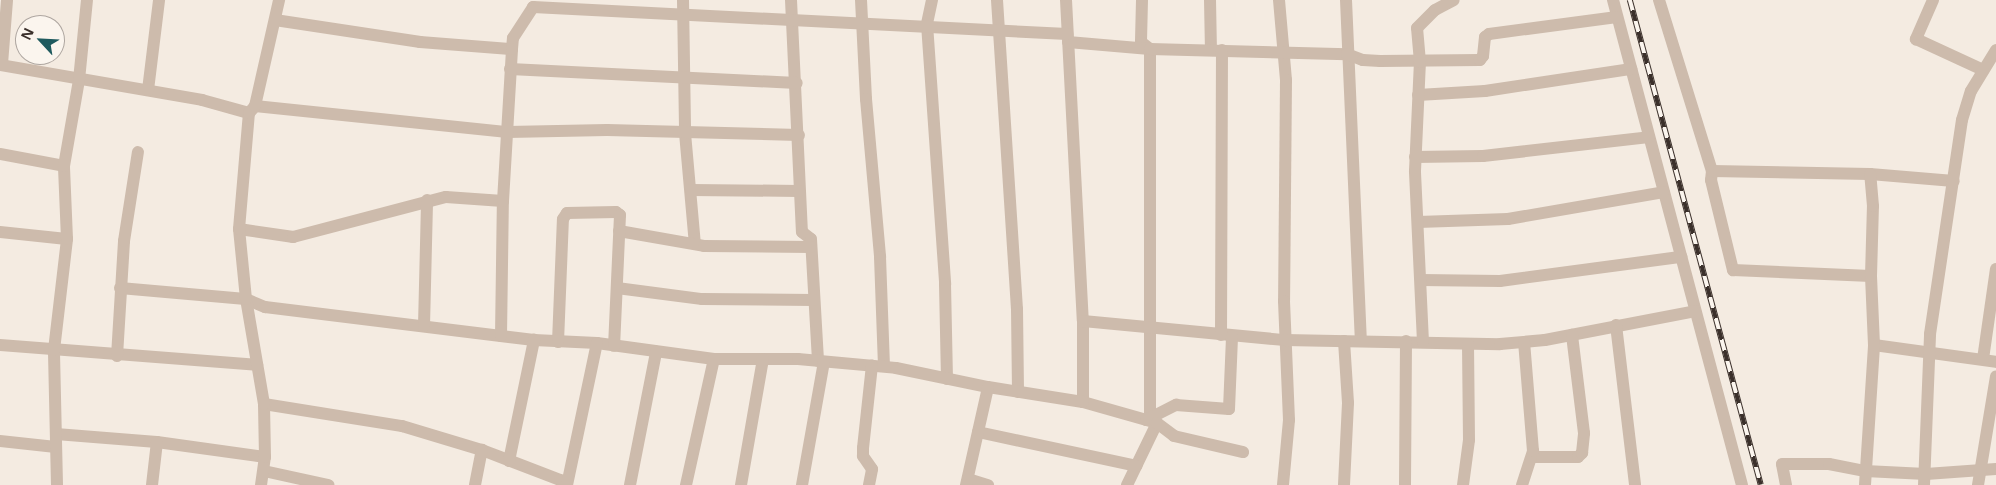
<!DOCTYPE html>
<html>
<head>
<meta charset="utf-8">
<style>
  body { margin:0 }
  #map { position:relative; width:1996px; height:485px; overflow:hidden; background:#f4ebe1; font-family:"Noto Sans",sans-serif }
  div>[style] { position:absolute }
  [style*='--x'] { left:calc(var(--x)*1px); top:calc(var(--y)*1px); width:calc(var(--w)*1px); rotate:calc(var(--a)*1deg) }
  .minor>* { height:12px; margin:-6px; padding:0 6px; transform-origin:6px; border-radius:6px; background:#cdbbac }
  .rail>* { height:5.5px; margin-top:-2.75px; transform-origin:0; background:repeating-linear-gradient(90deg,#fbf5ee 0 11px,#3b302b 0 22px); box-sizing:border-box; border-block:1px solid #3b302b }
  span { translate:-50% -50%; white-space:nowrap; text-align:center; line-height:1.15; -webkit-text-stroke:4px #fbf5ee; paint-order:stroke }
  .north { position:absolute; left:15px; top:15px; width:50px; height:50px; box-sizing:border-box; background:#fbf5ee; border:1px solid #aea6a0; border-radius:50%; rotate:295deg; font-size:14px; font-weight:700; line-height:20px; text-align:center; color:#3b302b }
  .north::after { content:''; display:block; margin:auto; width:18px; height:22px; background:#1f5a5e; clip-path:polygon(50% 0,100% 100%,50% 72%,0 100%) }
</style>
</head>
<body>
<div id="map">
  <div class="minor">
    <div style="--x:683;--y:0;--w:133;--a:89.1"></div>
    <div style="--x:685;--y:133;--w:111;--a:84.9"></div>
    <div style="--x:791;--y:0;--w:232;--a:87.3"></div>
    <div style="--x:802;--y:232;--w:11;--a:38"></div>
    <div style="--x:811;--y:239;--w:122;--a:86.7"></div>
    <div style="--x:861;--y:0;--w:99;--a:87.1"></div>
    <div style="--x:866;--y:99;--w:159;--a:84.9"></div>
    <div style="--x:880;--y:257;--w:109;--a:87.9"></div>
    <div style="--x:932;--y:0;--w:25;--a:102"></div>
    <div style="--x:927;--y:24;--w:261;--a:86"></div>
    <div style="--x:945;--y:284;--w:95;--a:88.8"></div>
    <div style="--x:997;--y:0;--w:310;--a:86.3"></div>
    <div style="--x:1017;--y:309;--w:83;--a:89.3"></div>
    <div style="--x:1066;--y:0;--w:321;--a:87"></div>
    <div style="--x:1083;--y:321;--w:81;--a:90"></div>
    <div style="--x:1083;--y:402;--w:77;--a:15.8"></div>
    <div style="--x:1157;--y:423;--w:69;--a:115.8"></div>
    <div style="--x:1142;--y:0;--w:42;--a:91.4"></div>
    <div style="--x:1141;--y:42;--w:11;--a:38"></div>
    <div style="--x:1150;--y:49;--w:368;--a:90"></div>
    <div style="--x:1210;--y:0;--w:50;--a:88.9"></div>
    <div style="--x:1279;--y:0;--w:80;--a:85"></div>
    <div style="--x:1286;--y:80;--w:221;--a:90.5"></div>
    <div style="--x:1284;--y:301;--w:119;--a:87.6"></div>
    <div style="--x:1289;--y:420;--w:65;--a:95.3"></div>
    <div style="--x:1346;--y:0;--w:341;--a:87.5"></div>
    <div style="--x:1613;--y:0;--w:502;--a:75.11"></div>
    <div style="--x:1659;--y:0;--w:179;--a:72.8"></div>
    <div style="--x:1712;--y:171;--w:9;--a:96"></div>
    <div style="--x:1711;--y:180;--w:93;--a:76.3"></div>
    <div style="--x:1733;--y:270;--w:138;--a:2.5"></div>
    <div style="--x:1933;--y:0;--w:43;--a:113.6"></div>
    <div style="--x:1916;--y:39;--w:74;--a:24.8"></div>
    <div style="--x:275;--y:20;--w:147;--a:8.6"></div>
    <div style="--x:420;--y:42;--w:92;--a:4.4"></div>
    <div style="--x:1068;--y:42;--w:82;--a:4.9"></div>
    <div style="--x:1150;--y:49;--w:197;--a:1.5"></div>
    <div style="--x:1347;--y:54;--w:17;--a:21"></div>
    <div style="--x:1363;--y:60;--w:17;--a:3"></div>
    <div style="--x:1380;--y:61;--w:100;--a:-0.6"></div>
    <div style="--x:1480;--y:60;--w:5;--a:-53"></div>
    <div style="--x:1483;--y:56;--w:19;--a:-84"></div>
    <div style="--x:1485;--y:37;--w:5;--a:-37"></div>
    <div style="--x:1489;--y:34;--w:129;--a:-7.6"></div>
    <div style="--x:2;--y:64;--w:64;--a:-85.5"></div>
    <div style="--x:0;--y:65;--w:205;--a:9.8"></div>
    <div style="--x:202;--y:100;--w:49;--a:15.5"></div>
    <div style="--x:510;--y:69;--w:287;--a:2.8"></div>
    <div style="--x:148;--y:90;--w:91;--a:-83"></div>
    <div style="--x:1418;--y:95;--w:67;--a:-3.4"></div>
    <div style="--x:1485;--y:91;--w:148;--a:-8.6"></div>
    <div style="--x:255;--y:106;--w:254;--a:5.9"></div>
    <div style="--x:508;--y:132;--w:99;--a:-1.2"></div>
    <div style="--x:607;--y:130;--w:192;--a:1.5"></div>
    <div style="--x:0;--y:154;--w:65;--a:10.6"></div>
    <div style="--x:1415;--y:157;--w:68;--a:-0.8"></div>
    <div style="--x:1483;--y:156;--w:167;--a:-6.5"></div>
    <div style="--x:1712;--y:171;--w:158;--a:1.1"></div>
    <div style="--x:1870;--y:174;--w:84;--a:4.8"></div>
    <div style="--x:691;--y:190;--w:108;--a:0.5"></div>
    <div style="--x:1418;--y:222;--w:90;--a:-1.9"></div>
    <div style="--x:1508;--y:219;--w:158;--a:-9.8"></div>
    <div style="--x:239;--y:229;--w:55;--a:8.4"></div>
    <div style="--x:293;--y:237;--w:158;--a:-14.7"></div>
    <div style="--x:446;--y:197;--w:57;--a:4"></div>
    <div style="--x:619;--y:231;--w:86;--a:10"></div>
    <div style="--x:704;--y:246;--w:107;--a:0.5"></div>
    <div style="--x:0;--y:232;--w:67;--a:6"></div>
    <div style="--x:1421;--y:280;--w:79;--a:0.7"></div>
    <div style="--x:1500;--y:281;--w:183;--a:-7.6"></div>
    <div style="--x:120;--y:288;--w:126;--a:5"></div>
    <div style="--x:246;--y:299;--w:21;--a:23"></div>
    <div style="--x:265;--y:307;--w:271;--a:7"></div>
    <div style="--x:534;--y:340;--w:63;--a:2.7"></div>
    <div style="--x:597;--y:343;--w:118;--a:7.8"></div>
    <div style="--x:714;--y:359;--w:84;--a:0"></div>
    <div style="--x:798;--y:359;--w:98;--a:5.2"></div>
    <div style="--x:896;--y:368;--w:94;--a:11.7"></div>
    <div style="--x:988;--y:387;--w:96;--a:9"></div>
    <div style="--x:617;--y:288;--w:86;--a:7.4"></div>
    <div style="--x:702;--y:299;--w:112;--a:0.5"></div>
    <div style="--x:1083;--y:321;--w:203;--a:5.4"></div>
    <div style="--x:1285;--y:340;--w:215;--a:1.1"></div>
    <div style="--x:1500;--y:344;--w:45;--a:-5.1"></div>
    <div style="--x:1545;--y:340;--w:153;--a:-10.9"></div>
    <div style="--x:1616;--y:325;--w:161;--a:83.2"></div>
    <div style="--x:424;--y:326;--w:126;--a:-88.6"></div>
    <div style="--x:1221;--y:335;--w:285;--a:-89.8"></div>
    <div style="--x:501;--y:336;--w:135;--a:-89.2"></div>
    <div style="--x:503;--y:201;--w:152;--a:-86.6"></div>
    <div style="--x:512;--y:49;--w:11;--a:-85"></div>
    <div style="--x:513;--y:38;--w:37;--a:-57"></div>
    <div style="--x:533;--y:7;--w:535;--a:2.89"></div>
    <div style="--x:1344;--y:341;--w:62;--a:86.3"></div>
    <div style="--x:1348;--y:403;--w:82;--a:92.8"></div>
    <div style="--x:558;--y:342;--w:123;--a:-87.7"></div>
    <div style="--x:563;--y:219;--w:7;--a:-56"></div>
    <div style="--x:567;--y:213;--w:49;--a:-1.2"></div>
    <div style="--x:616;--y:212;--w:5;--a:37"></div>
    <div style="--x:620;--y:215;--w:131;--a:92.6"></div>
    <div style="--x:1423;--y:342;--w:171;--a:-92.7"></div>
    <div style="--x:1415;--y:171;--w:109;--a:-87.4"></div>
    <div style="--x:1420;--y:62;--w:34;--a:-95"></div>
    <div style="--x:1417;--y:28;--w:25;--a:-45"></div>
    <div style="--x:1435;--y:10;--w:21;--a:-28"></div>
    <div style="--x:0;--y:345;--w:258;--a:4.4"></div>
    <div style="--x:1874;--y:345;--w:123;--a:7.9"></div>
    <div style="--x:117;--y:356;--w:115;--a:-86.5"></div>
    <div style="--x:124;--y:241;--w:90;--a:-81.1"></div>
    <div style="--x:1983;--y:359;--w:91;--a:-81.8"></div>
    <div style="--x:264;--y:404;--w:140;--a:9.1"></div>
    <div style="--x:402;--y:426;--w:84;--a:16.7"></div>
    <div style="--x:482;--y:450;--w:84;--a:21"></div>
    <div style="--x:560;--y:480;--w:6;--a:51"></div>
    <div style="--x:1146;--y:420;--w:34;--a:-27"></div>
    <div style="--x:1176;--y:405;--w:53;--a:4.3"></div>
    <div style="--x:1229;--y:409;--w:73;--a:-87.6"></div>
    <div style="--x:1157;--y:423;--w:21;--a:37"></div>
    <div style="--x:1174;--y:436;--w:71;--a:13.1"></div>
    <div style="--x:978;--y:432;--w:162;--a:12.1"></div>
    <div style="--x:56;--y:434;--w:101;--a:4.5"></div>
    <div style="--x:157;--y:442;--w:109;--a:7.9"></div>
    <div style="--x:0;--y:441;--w:56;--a:6.1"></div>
    <div style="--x:1532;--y:457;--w:46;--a:0"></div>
    <div style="--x:1578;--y:457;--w:6;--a:-45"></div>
    <div style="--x:1582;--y:453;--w:20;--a:-84"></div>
    <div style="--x:1584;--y:433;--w:99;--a:-97"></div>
    <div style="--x:509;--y:461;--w:124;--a:-78.3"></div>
    <div style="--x:264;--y:471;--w:66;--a:12.3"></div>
    <div style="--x:968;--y:479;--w:21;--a:17"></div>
    <div style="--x:57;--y:485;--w:135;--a:-91.3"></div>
    <div style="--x:54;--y:350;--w:112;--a:-83.3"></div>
    <div style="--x:67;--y:239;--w:73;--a:-92.4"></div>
    <div style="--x:64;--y:166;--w:87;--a:-80.1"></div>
    <div style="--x:79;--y:80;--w:80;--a:-84.3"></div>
    <div style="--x:152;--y:485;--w:43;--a:-83.4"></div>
    <div style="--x:261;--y:485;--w:28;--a:-82"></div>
    <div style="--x:265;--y:457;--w:53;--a:-91.1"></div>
    <div style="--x:264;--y:404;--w:107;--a:-99.7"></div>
    <div style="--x:246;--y:299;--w:70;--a:-95.7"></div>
    <div style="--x:239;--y:229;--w:116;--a:-85.1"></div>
    <div style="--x:249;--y:113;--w:9;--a:-49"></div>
    <div style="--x:255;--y:106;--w:109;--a:-77.2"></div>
    <div style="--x:475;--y:485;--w:36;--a:-79"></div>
    <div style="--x:567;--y:485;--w:145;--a:-78.1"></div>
    <div style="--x:630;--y:485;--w:136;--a:-78.9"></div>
    <div style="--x:686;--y:485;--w:129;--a:-77.5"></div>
    <div style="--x:741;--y:485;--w:128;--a:-80.1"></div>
    <div style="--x:802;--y:485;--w:125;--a:-79.9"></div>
    <div style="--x:869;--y:485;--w:16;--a:-79"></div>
    <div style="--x:872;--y:469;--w:16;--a:-125"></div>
    <div style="--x:863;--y:456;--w:8;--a:-90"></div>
    <div style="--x:863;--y:448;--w:83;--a:-83.8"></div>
    <div style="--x:966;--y:485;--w:100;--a:-77.3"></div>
    <div style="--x:1405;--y:485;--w:144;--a:-89.6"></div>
    <div style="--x:1463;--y:485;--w:45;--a:-82.4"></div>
    <div style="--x:1469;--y:440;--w:96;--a:-90.6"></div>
    <div style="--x:1522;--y:485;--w:36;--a:-72"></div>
    <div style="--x:1533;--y:451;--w:109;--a:-94.7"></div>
    <div style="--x:1786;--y:485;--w:21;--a:-101"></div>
    <div style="--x:1782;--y:464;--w:47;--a:0"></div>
    <div style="--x:1829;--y:464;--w:37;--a:11"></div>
    <div style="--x:1865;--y:471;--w:61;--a:2.8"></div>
    <div style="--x:1926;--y:474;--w:70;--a:-4.1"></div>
    <div style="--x:1865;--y:485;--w:140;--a:-86.3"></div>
    <div style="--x:1874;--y:345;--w:69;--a:-92.5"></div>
    <div style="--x:1871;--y:276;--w:70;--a:-88.4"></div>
    <div style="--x:1873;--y:206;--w:32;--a:-95"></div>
    <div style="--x:1924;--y:485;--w:151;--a:-87.7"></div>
    <div style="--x:1930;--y:334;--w:216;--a:-81.5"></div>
    <div style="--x:1962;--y:120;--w:30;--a:-73"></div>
    <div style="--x:1971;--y:91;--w:48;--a:-58.6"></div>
    <div style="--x:1978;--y:485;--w:110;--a:-80.6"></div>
  </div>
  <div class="rail">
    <div style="--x:1630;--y:0;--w:502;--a:74.88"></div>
  </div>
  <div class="north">N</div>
</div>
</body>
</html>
